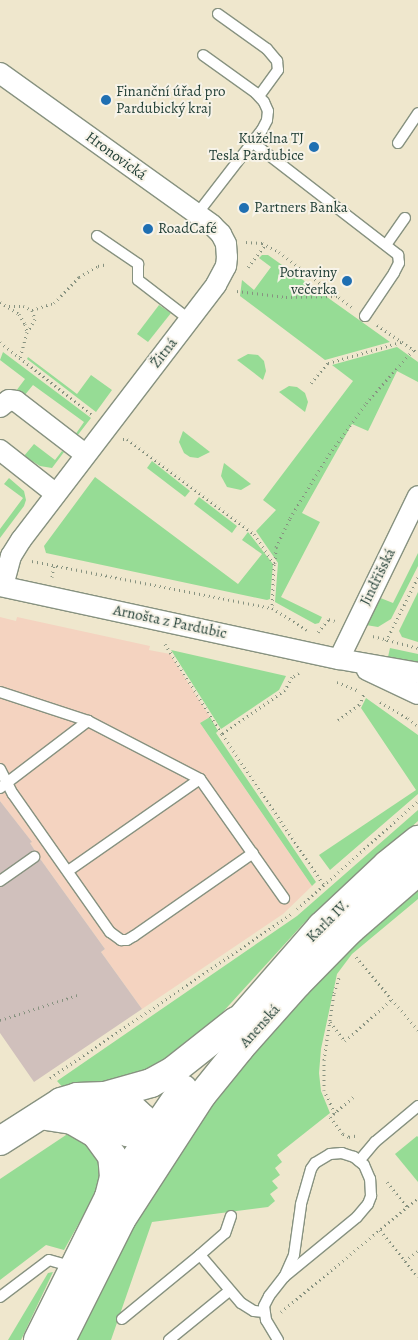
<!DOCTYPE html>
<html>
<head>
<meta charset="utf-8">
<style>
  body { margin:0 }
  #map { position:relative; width:418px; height:1340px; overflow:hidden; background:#efe7cd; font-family:Alegreya,serif }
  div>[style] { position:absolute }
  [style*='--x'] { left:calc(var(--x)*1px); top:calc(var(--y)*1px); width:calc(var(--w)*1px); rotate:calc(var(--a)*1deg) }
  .built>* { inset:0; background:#f4d3c0 }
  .industrial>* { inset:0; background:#d0c0bc }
  .green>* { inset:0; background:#96dc95 }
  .path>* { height:3px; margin-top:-1.5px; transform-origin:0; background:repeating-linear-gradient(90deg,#879280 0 1px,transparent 0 5px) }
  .roads { filter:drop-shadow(1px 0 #879280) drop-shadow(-1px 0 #879280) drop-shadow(0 1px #879280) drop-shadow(0 -1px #879280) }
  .lane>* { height:10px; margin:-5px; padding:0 5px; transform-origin:5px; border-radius:5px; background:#fff }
  .street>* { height:20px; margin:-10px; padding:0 10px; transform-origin:10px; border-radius:10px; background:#fff }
  .secondary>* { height:28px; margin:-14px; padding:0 14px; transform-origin:14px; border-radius:14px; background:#fff }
  .dots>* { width:14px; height:14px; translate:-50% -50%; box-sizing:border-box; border:2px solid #f7f3e8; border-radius:50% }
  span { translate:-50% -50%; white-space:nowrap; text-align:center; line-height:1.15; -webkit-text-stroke:4px #f7f3e8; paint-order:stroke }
  .poi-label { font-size:15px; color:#1f3d34 }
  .left { translate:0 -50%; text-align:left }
  .right { translate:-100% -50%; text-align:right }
  .street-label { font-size:15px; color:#1f3d34 }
</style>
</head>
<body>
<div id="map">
  <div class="built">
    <div style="clip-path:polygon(0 617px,16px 621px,17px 617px,150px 646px,149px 650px,170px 654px,210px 717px,200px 723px,312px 886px,283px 914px,142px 1009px,101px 952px,105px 949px,41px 860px,30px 843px,31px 841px,0 801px)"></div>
  </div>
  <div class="industrial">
    <div style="clip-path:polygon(0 801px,32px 842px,30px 843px,41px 860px,105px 949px,101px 952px,142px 1009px,34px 1082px,0 1033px)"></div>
  </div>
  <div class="green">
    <div style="clip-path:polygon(262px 255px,268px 255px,390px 342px,325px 360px,240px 296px,242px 280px,254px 290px,271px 267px,259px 258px)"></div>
    <div style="clip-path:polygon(159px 305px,171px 313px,148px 342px,137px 334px)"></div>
    <div style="clip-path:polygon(397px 347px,418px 362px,418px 382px,397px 371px,371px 425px,368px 431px,352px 424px,302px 513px,320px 522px,281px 597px,322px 617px,319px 623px,315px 624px,275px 602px,278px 563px,256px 531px,276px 510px,263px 500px,353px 381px,332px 365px)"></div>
    <div style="clip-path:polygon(3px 352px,91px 418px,77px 436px,75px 435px,84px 422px,33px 385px,24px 396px,16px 391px,25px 379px,0 360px)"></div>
    <div style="clip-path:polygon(248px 354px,258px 355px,264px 361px,266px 371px,263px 380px,237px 360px)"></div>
    <div style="clip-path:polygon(28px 357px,77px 394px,91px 375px,112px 390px,96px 412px,27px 359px)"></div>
    <div style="clip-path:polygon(289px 386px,297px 387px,305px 393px,308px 402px,305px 412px,279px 392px)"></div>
    <div style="clip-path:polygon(183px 431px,210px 452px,198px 458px,190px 457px,184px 453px,179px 442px)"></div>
    <div style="clip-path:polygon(34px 444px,55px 460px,62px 451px,64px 452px,52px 468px,40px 466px,24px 456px)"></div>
    <div style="clip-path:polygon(152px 461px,190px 491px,185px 497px,147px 468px)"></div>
    <div style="clip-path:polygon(224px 463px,251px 484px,241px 490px,227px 487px,221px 476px)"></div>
    <div style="clip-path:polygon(95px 477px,238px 584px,262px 554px,242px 540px,248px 532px,273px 564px,270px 599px,267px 600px,46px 553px,44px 546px)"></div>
    <div style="clip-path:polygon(9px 478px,24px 491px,26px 500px,24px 506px,0 538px,0 529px,23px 498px,4px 484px)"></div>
    <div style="clip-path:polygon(199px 497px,237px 526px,232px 533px,194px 504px)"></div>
    <div style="clip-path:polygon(418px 553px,418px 566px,391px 619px,378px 627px,366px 625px,378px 597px,393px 603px)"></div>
    <div style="clip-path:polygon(418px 592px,418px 642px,402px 637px,399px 631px)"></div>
    <div style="clip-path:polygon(390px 648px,418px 654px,418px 664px,388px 657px)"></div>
    <div style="clip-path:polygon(171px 650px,286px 676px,279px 690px,221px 729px)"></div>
    <div style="clip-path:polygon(366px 698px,418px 735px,418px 794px,330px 870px,319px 855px,416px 790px,361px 708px)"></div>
    <div style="clip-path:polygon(210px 717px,218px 731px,216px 733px,316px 882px,312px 886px,200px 723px)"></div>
    <div style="clip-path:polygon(418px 810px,418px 821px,303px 924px,191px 1047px,132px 1078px,66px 1091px,57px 1081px,297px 916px)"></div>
    <div style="clip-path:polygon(418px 887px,418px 899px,352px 954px,337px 974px,321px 1049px,319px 1073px,321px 1091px,330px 1113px,277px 1155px,282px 1162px,275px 1168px,280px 1175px,272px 1181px,278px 1188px,270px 1194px,275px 1201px,268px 1207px,152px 1222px,111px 1340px,77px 1340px,113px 1264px,163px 1171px,211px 1099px,313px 983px)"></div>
    <div style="clip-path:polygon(72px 1131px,80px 1134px,99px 1160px,101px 1176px,97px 1191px,64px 1250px,46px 1245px,0 1280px,0 1179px)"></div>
    <div style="clip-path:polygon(417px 1136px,418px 1137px,418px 1182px,395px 1154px)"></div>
    <div style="clip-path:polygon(53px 1272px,21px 1340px,8px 1340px,48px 1273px)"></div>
  </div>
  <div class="path">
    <div style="--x:246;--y:242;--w:16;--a:4"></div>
    <div style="--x:262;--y:243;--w:19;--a:28"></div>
    <div style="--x:279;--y:252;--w:91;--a:37"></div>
    <div style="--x:248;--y:267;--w:28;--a:-52"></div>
    <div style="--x:237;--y:291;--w:49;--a:7"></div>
    <div style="--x:286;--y:297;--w:52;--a:-1.1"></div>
    <div style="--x:0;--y:302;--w:22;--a:32"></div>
    <div style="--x:19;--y:314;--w:12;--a:59"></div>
    <div style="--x:25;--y:324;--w:8;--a:76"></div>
    <div style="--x:27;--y:332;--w:27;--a:105"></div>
    <div style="--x:9;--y:306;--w:14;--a:0"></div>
    <div style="--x:23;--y:306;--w:10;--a:24"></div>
    <div style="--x:32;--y:310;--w:9;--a:72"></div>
    <div style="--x:35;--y:319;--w:14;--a:120"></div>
    <div style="--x:32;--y:310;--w:23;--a:-18"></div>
    <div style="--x:54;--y:303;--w:36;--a:-46"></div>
    <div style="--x:79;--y:277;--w:22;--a:-30"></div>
    <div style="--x:98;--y:266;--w:10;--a:-11"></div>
    <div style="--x:377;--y:325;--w:50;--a:34.3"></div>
    <div style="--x:0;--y:342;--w:117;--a:38.4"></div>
    <div style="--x:311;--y:383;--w:26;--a:-50"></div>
    <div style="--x:328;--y:363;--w:76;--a:-16"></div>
    <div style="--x:123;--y:439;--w:4;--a:0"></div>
    <div style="--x:127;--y:439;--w:159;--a:36.8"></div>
    <div style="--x:254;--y:534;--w:36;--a:56"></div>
    <div style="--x:274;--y:564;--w:44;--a:92.6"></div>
    <div style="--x:32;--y:561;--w:245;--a:11.1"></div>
    <div style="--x:272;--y:608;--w:41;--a:32.2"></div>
    <div style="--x:275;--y:563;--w:16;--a:-86"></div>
    <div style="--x:276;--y:547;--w:32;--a:-64"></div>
    <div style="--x:290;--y:518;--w:75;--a:-58.6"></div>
    <div style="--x:329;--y:454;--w:63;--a:-54"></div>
    <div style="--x:366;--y:403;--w:71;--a:-48.4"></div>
    <div style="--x:52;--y:577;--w:12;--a:-81"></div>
    <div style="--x:318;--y:632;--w:17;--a:-50"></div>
    <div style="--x:329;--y:619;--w:6;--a:18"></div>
    <div style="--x:373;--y:636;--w:47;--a:14.9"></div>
    <div style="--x:386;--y:641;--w:72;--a:-63.4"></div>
    <div style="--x:165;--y:644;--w:107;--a:57.7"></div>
    <div style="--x:299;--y:673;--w:8;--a:150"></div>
    <div style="--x:292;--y:677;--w:15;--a:118"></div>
    <div style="--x:285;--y:690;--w:77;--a:145.1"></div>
    <div style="--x:222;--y:734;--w:182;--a:56"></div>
    <div style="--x:337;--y:682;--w:22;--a:22"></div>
    <div style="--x:380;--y:702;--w:32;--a:30"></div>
    <div style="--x:408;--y:718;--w:13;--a:39"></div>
    <div style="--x:338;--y:720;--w:26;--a:-36"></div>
    <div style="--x:359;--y:705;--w:12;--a:-66"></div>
    <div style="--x:297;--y:909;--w:162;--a:-41.8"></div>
    <div style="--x:356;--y:957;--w:96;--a:49.7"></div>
    <div style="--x:0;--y:1020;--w:82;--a:-17.8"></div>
    <div style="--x:330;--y:1022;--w:24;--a:52"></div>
    <div style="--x:345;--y:1041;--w:63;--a:-41.8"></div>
    <div style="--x:50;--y:1078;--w:294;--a:-34.2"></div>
    <div style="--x:353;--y:1097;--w:30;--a:139"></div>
    <div style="--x:330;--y:1117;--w:21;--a:53"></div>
    <div style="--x:343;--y:1134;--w:7;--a:27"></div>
    <div style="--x:349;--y:1137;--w:10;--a:-11"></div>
    <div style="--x:335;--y:1113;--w:25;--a:-116"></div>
    <div style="--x:324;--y:1090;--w:30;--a:-90"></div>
    <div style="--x:324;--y:1060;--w:68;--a:-81.5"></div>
    <div style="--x:334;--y:993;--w:16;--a:-72"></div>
    <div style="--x:387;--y:1182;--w:32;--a:51"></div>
    <div style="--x:380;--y:1230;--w:60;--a:51"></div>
    <div style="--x:405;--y:1261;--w:16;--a:-38"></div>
    <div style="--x:281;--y:1312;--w:178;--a:-39.8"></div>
  </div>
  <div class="roads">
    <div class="lane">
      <div style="--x:218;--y:14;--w:60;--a:35.5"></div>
      <div style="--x:267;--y:49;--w:16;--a:50"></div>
      <div style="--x:277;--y:61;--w:9;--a:84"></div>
      <div style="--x:278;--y:70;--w:32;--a:126"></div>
      <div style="--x:252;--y:142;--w:185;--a:37.7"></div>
      <div style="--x:398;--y:255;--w:8;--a:83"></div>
      <div style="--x:399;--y:263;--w:11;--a:117"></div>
      <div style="--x:394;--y:273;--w:52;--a:124"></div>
      <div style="--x:398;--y:143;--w:36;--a:-56"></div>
      <div style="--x:197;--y:214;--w:106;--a:-52.3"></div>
      <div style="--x:262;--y:130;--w:11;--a:-63"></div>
      <div style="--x:267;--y:120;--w:9;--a:-84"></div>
      <div style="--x:268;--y:111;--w:10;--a:-114"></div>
      <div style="--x:264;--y:102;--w:12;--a:-132"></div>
      <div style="--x:256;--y:93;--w:65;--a:-144.4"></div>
      <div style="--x:97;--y:236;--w:50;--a:34.3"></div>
      <div style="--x:138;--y:264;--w:16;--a:90"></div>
      <div style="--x:138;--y:280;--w:66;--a:37.6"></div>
      <div style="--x:386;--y:245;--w:33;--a:-55"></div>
      <div style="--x:0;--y:692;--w:93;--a:18.2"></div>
      <div style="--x:0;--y:769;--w:28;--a:63"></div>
      <div style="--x:13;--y:794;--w:169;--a:54.9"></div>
      <div style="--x:110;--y:932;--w:14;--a:36"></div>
      <div style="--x:121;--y:940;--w:6;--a:0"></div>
      <div style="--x:127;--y:940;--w:8;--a:-30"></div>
      <div style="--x:134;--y:936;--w:145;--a:-34.9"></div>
      <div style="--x:0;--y:788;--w:111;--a:-37.3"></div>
      <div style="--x:88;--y:721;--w:126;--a:27.4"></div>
      <div style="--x:200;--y:779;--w:146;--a:54.8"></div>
      <div style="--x:68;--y:871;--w:161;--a:-34.9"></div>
      <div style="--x:0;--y:881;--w:42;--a:-35.2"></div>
      <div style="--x:359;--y:1161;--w:25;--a:-50"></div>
      <div style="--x:375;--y:1142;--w:56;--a:-39.9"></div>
      <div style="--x:231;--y:1216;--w:18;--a:109"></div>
      <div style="--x:225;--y:1233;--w:33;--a:139"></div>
      <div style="--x:200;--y:1255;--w:63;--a:49.5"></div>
      <div style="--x:241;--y:1303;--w:15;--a:32"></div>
      <div style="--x:254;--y:1311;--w:10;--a:6"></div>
      <div style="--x:0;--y:1297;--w:61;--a:-37.1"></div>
      <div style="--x:49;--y:1260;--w:25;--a:16"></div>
      <div style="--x:122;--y:1319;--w:101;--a:-39.4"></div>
      <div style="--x:169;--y:1340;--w:77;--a:-39.2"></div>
      <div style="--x:278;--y:1340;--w:23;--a:-121"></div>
      <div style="--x:266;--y:1320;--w:14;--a:-98"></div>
      <div style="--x:264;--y:1306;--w:11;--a:-63"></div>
      <div style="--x:269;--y:1296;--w:24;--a:-52"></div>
      <div style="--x:284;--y:1277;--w:94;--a:-39.4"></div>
      <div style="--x:357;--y:1217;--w:17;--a:-50"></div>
      <div style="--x:368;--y:1204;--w:9;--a:-69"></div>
      <div style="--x:371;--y:1196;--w:17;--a:-93"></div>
      <div style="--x:370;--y:1179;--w:15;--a:-113"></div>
      <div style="--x:364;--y:1165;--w:13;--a:-141"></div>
      <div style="--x:354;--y:1157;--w:13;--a:-162"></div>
      <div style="--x:342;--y:1153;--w:12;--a:175"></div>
      <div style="--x:330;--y:1154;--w:17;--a:149"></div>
      <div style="--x:315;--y:1163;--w:7;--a:124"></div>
      <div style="--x:311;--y:1169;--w:37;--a:106"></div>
      <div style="--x:301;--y:1205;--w:50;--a:98"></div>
      <div style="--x:294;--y:1255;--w:24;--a:114"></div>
    </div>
    <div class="street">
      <div style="--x:0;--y:73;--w:261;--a:35.6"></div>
      <div style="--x:212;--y:225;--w:13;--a:45"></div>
      <div style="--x:221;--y:234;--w:11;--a:63"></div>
      <div style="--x:226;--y:244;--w:13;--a:86"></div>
      <div style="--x:227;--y:257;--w:9;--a:96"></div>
      <div style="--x:226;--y:266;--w:21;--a:118"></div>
      <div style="--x:216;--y:285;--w:321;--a:127.4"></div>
      <div style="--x:21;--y:540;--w:19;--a:122"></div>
      <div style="--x:11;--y:556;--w:31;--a:105"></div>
      <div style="--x:0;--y:407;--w:11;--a:-38"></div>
      <div style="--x:9;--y:400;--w:7;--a:8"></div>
      <div style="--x:16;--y:401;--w:88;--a:37.6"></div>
      <div style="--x:0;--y:450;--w:71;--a:38.2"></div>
      <div style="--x:0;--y:586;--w:347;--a:12.2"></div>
      <div style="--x:339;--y:659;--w:80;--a:10"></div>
      <div style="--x:339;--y:659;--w:181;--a:-64.1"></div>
      <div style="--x:367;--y:670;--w:56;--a:25.2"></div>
    </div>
    <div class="secondary">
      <div style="--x:226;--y:1036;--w:145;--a:-48.9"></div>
      <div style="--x:321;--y:927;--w:91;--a:-43.2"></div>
      <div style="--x:387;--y:865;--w:40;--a:-39"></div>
      <div style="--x:105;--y:1096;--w:48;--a:-15.8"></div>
      <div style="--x:151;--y:1083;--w:26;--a:-29"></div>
      <div style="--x:174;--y:1070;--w:79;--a:-38.3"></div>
      <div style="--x:84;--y:1112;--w:47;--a:24.9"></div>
      <div style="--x:127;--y:1132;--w:24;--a:12"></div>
      <div style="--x:150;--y:1137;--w:16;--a:-4"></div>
      <div style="--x:0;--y:1141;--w:72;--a:-32.6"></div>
      <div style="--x:61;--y:1102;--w:17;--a:-17"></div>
      <div style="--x:77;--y:1097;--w:28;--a:-2"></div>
      <div style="--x:105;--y:1096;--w:22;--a:18"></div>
      <div style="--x:126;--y:1103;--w:22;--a:43"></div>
      <div style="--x:142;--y:1118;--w:13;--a:61"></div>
      <div style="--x:148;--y:1129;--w:23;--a:83"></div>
      <div style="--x:109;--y:1197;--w:131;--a:-55.6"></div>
      <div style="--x:38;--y:1340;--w:160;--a:-63.6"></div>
      <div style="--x:109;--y:1197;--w:21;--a:-76"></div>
      <div style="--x:114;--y:1177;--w:21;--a:-95"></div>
      <div style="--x:112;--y:1156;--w:27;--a:-126"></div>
      <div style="--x:96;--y:1134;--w:28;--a:-150"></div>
      <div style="--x:72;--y:1120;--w:31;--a:-171"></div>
      <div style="--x:61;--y:1340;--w:134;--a:-63.4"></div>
      <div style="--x:121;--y:1220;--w:149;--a:-57.1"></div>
      <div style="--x:202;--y:1095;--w:60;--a:-51"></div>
      <div style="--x:240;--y:1048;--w:86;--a:-48.3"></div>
      <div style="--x:297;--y:984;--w:76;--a:-45.5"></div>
      <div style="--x:350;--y:930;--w:90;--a:-40.9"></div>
    </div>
  </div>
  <div class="dots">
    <div style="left:106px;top:100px;background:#1f6fb2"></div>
    <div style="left:314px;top:147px;background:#1f6fb2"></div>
    <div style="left:244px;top:208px;background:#1f6fb2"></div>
    <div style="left:148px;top:229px;background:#1f6fb2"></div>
    <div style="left:347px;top:281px;background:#1f6fb2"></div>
  </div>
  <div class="poi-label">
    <span class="left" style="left:116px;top:100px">Finanční úřad pro<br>Pardubický kraj</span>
    <span class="right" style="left:304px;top:147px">Kuželna TJ<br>Tesla Pardubice</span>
    <span class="left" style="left:254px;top:208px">Partners Banka</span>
    <span class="left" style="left:158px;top:229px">RoadCafé</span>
    <span class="right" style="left:337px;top:281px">Potraviny<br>večerka</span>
  </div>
  <div class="street-label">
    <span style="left:116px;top:156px;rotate:36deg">Hronovická</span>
    <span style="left:164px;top:353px;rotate:-52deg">Žitná</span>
    <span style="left:378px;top:577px;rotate:-64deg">Jindřišská</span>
    <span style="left:170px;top:622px;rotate:12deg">Arnošta z Pardubic</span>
    <span style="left:328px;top:921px;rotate:-45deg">Karla IV.</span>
    <span style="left:260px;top:1026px;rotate:-48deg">Anenská</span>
  </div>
</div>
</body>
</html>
